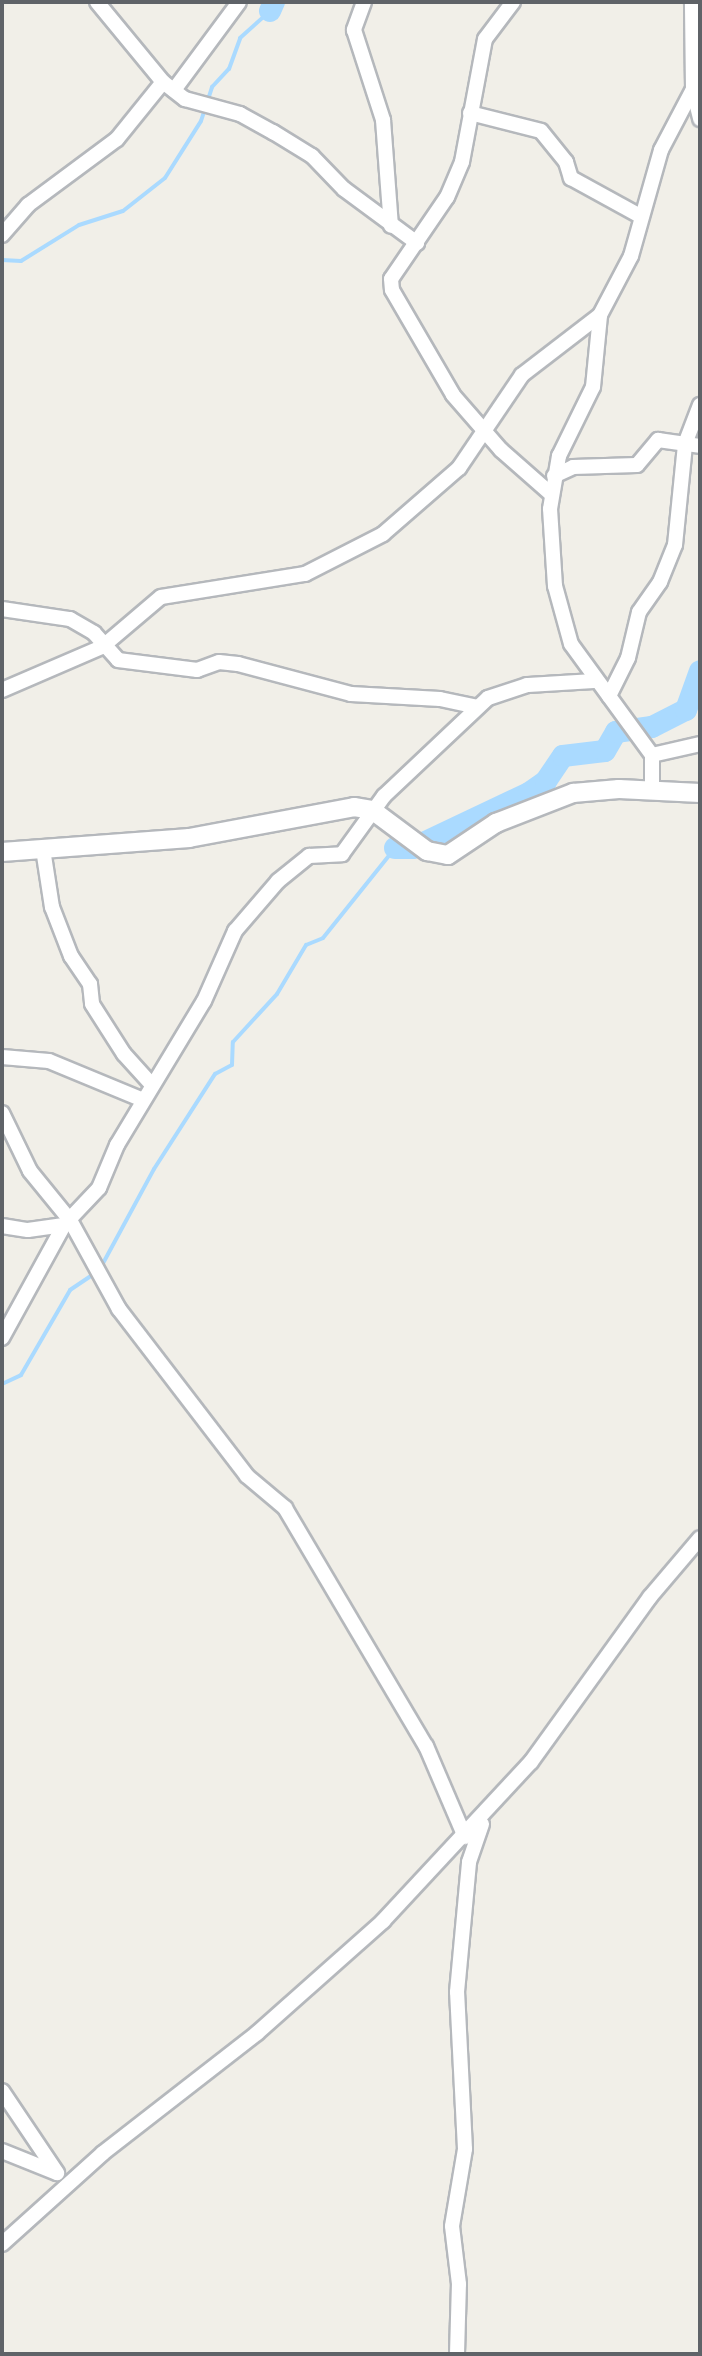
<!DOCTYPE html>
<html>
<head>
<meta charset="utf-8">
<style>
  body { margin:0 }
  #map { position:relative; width:702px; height:2356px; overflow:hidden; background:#f1efe8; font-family:Signika,sans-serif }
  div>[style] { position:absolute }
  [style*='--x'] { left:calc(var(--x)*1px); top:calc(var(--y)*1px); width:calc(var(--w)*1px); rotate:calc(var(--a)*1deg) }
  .stream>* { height:4px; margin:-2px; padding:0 2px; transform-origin:2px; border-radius:2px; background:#aadaff }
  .river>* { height:22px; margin:-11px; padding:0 11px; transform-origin:11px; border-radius:11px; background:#aadaff }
  .roads { filter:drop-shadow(2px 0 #b5b8bc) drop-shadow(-2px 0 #b5b8bc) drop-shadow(0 2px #b5b8bc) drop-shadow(0 -2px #b5b8bc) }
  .minor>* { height:14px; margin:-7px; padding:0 7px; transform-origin:7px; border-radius:7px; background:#fff }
  .tertiary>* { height:18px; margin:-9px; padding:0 9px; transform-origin:9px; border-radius:9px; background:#fff }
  span { translate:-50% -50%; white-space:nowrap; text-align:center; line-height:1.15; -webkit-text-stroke:6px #fff; paint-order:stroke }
  .frame { position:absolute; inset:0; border:4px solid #5f6368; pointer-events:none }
</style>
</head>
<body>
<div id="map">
  <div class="stream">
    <div style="--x:2;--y:260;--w:19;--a:3"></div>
    <div style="--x:21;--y:261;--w:68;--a:-31.8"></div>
    <div style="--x:79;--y:225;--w:46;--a:-17.7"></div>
    <div style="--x:123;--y:211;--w:53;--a:-38.2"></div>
    <div style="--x:165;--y:178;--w:67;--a:-57.7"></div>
    <div style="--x:201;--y:121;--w:36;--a:-72"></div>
    <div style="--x:212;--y:87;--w:25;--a:-47"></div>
    <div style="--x:229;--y:69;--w:33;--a:-70"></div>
    <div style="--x:240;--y:38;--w:40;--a:-42"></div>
    <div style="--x:101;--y:1267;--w:111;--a:-61.6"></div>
    <div style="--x:154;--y:1169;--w:113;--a:-57.3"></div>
    <div style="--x:215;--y:1074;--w:19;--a:-28"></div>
    <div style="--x:232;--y:1065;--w:23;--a:-88"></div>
    <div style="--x:233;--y:1042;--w:65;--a:-47.5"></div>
    <div style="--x:277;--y:994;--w:57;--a:-59.4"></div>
    <div style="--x:306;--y:945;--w:18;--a:-22"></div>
    <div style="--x:323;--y:938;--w:115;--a:-51.3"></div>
    <div style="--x:2;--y:1384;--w:21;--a:-25"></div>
    <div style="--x:21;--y:1375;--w:98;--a:-60"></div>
    <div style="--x:70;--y:1290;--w:30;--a:-34"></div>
  </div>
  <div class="river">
    <div style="--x:270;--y:11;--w:10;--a:-66"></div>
    <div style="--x:395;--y:848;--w:18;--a:0"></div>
    <div style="--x:413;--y:848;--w:128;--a:-25.4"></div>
    <div style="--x:529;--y:793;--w:21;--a:-35"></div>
    <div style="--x:546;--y:781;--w:30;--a:-56"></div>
    <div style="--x:563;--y:756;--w:42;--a:-6.8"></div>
    <div style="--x:605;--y:751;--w:22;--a:-60"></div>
    <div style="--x:616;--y:732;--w:36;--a:-8"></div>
    <div style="--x:652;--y:727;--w:38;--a:-27"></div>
    <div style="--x:686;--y:710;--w:41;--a:-70.3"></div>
  </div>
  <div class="roads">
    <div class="minor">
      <div style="--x:97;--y:2;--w:104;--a:50.5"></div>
      <div style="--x:163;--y:82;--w:28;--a:38"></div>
      <div style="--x:185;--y:99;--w:57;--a:15.3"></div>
      <div style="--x:240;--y:114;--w:38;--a:29"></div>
      <div style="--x:273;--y:132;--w:46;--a:31.6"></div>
      <div style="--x:312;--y:156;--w:46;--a:45.9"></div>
      <div style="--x:344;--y:189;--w:91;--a:36.5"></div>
      <div style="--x:364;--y:2;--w:30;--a:110"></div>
      <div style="--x:354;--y:30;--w:95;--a:72.1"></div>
      <div style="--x:383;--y:120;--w:106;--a:85.7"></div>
      <div style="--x:513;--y:2;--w:46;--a:127.1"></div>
      <div style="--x:485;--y:39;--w:125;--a:100.6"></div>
      <div style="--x:462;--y:162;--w:38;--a:113"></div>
      <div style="--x:447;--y:197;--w:99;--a:124.3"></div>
      <div style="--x:391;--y:279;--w:11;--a:85"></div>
      <div style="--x:392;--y:290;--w:121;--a:59.8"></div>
      <div style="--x:453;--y:395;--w:73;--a:48.9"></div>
      <div style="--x:501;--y:450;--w:67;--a:41.3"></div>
      <div style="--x:174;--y:90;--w:109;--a:-53.5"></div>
      <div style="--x:693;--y:90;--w:30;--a:76"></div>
      <div style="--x:470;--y:113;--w:73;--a:14.2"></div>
      <div style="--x:541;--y:131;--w:40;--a:51"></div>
      <div style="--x:566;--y:162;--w:17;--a:73"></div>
      <div style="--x:571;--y:178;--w:79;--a:28.8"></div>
      <div style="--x:2;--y:235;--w:40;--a:-49"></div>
      <div style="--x:28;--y:205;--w:111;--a:-36.6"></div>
      <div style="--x:117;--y:139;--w:73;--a:-51.1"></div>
      <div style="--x:554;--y:476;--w:21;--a:-25"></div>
      <div style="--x:573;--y:467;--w:64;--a:-1.8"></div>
      <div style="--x:637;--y:465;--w:33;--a:-50"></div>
      <div style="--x:658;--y:440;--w:42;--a:8.1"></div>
      <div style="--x:2;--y:609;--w:69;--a:8.4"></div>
      <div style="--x:70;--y:619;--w:28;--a:30"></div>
      <div style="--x:94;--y:633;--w:36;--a:48"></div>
      <div style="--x:118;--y:660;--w:80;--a:7.2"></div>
      <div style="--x:197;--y:670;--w:23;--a:-20"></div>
      <div style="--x:219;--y:662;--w:19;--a:6"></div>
      <div style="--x:238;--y:664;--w:117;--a:14.9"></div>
      <div style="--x:351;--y:694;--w:89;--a:3.2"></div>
      <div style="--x:440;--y:699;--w:38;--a:12"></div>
      <div style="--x:2;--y:690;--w:109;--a:-23.3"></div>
      <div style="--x:102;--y:647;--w:77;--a:-40.3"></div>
      <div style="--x:161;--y:597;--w:146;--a:-9.1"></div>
      <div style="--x:305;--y:574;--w:88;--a:-27.1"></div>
      <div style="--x:383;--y:534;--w:101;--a:-41"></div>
      <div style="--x:459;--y:468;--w:112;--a:-55.9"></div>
      <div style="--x:522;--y:375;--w:98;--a:-37.6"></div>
      <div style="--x:609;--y:696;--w:42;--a:-63.4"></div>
      <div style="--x:628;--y:658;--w:47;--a:-76.6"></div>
      <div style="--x:639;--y:612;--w:37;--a:-55"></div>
      <div style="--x:660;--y:582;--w:40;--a:-68"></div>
      <div style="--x:675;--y:545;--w:101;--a:-84.3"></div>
      <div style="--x:685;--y:444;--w:42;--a:-69"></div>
      <div style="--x:652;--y:755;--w:49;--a:-12.9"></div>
      <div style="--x:652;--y:791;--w:36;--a:-90"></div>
      <div style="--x:652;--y:755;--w:137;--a:-126.1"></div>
      <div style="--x:571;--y:644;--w:60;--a:-105.4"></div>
      <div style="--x:555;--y:586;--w:77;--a:-93.7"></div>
      <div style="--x:550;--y:509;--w:54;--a:-80.4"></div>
      <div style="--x:559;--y:456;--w:77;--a:-63.8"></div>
      <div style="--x:593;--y:387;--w:72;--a:-84.4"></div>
      <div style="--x:600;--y:315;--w:67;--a:-62.3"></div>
      <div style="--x:631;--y:256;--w:110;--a:-74.2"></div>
      <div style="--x:661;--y:150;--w:69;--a:-62.3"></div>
      <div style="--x:693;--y:89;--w:87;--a:-90.7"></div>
      <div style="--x:43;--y:849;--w:59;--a:81.2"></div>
      <div style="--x:52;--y:907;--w:53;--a:68.8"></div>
      <div style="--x:71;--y:956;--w:34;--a:56"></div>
      <div style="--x:90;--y:984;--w:20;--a:84"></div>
      <div style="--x:92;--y:1004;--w:59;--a:57.4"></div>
      <div style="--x:124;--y:1054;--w:42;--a:47.9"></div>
      <div style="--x:2;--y:1057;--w:47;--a:4.9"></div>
      <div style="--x:49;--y:1061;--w:102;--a:22.5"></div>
      <div style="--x:2;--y:1113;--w:64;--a:64.2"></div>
      <div style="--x:30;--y:1171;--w:63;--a:50.8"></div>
      <div style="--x:70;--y:1220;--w:102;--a:61.2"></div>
      <div style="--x:119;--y:1309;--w:210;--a:52.5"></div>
      <div style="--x:247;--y:1476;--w:50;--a:40.1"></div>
      <div style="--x:285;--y:1508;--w:277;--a:59.4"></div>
      <div style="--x:426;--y:1746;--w:99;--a:66.8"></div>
      <div style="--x:2;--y:1226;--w:26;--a:9"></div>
      <div style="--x:28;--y:1230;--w:36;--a:-8"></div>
      <div style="--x:2;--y:1338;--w:129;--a:-61.2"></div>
      <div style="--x:64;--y:1225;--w:51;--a:-46.6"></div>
      <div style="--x:99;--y:1188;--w:47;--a:-67.3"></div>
      <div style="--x:117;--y:1145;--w:168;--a:-58.9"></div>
      <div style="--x:204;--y:1001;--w:77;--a:-66.1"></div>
      <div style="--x:235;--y:931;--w:66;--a:-49.3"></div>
      <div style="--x:278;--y:881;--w:40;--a:-39"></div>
      <div style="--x:309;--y:856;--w:33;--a:-3"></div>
      <div style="--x:342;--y:854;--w:72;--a:-54.1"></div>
      <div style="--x:384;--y:796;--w:143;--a:-43.3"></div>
      <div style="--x:488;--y:698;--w:41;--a:-18.4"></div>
      <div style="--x:527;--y:685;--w:68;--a:-3.4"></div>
      <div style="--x:2;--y:2091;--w:99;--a:56.1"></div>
      <div style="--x:2;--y:2151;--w:59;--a:21.8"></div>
      <div style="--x:2;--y:2244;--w:136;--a:-42"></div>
      <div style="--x:103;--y:2153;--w:195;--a:-37.9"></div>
      <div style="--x:257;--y:2033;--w:169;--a:-41.6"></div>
      <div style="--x:383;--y:1921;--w:217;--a:-47.1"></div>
      <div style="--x:531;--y:1762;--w:203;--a:-54.2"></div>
      <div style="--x:650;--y:1597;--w:77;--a:-49.7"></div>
      <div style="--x:457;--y:2354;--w:70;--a:-88.4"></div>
      <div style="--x:459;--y:2284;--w:58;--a:-96.9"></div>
      <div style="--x:452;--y:2226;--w:78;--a:-80.4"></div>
      <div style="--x:465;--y:2149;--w:157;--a:-92.9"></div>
      <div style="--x:457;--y:1992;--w:131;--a:-84.7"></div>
      <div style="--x:469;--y:1862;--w:40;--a:-71.1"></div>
    </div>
    <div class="tertiary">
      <div style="--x:2;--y:852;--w:188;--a:-4.3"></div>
      <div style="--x:189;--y:838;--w:168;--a:-10.6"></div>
      <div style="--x:354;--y:807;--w:18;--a:9"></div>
      <div style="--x:372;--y:810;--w:69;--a:36.7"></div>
      <div style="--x:427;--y:851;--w:21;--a:11"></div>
      <div style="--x:448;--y:855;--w:58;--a:-33.7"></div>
      <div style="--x:496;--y:823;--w:83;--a:-21.3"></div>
      <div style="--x:573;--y:793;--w:46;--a:-5"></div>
      <div style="--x:619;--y:789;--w:81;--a:2.8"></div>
    </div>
  </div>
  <div class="frame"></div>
</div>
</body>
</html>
